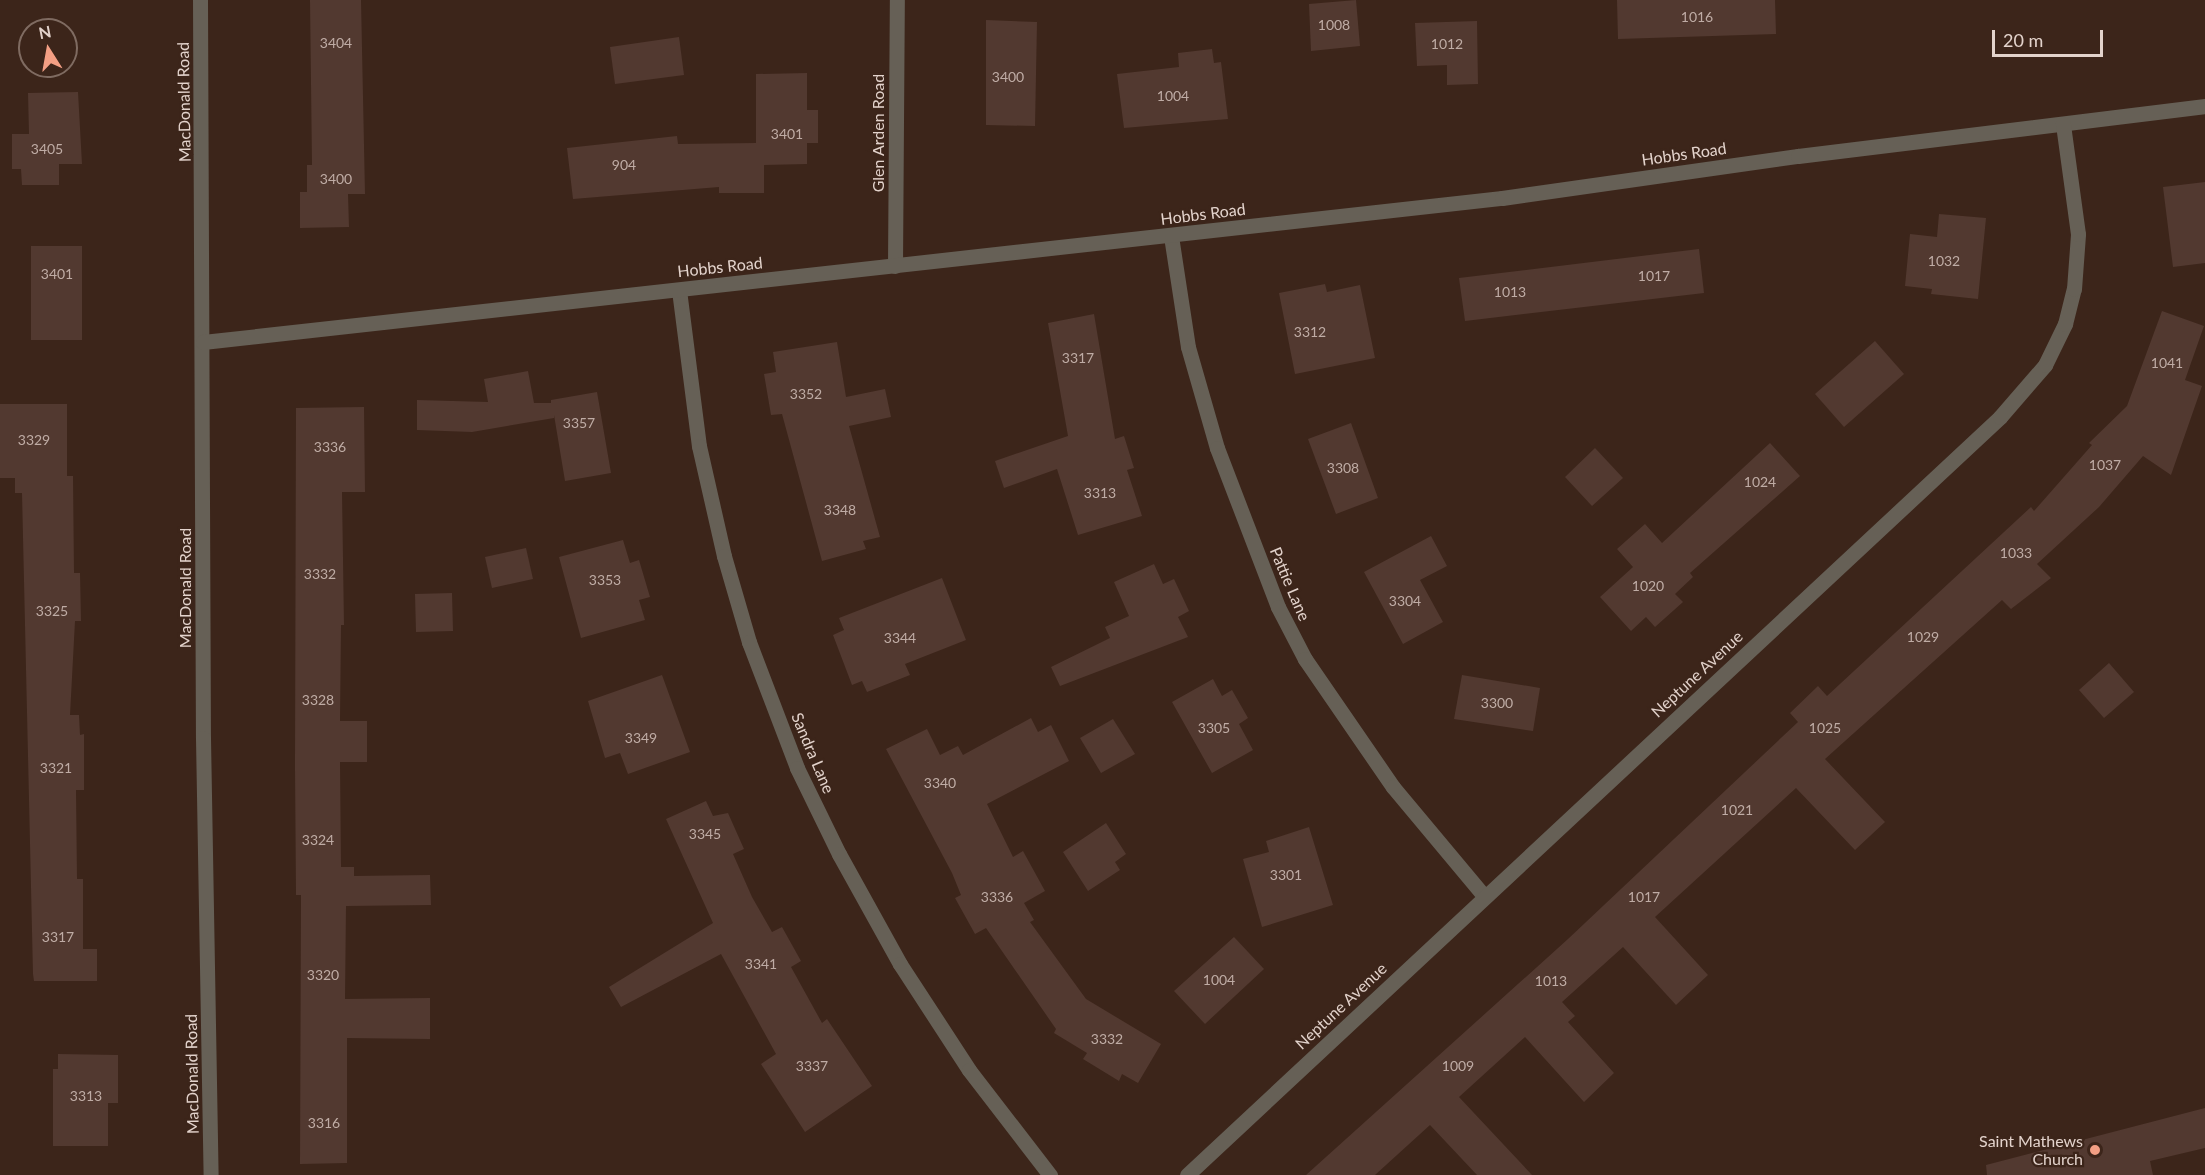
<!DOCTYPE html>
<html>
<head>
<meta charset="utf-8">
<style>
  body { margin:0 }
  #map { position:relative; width:2205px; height:1175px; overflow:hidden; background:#3c251a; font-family:Lato,sans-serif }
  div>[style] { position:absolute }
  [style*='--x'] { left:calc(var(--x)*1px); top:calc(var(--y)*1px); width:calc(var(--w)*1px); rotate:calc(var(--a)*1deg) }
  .building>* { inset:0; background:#523930 }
  .street>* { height:15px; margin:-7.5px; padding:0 7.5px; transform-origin:7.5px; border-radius:7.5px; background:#666056 }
  .dots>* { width:16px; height:16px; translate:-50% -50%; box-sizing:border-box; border:3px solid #3c251a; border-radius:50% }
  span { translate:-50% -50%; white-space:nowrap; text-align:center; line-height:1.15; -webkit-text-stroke:4.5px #3c251a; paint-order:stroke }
  .number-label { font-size:14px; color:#bfaca5 }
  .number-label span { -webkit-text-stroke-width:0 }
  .street-label { font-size:16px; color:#e3d3cc }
  .poi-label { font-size:16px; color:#e3d3cc }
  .right { translate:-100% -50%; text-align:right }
  .north { position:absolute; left:18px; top:18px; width:60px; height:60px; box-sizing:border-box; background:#3c251a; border:2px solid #7f6b61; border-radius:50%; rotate:349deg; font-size:16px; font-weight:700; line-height:24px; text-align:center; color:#e3d3cc }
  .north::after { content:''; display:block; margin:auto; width:21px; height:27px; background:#f39f84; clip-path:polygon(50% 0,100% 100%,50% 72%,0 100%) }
  .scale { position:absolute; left:1992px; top:30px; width:111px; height:27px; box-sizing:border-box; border:3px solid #e3d3cc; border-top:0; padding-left:8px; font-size:18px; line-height:21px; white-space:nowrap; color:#e3d3cc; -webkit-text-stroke:4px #3c251a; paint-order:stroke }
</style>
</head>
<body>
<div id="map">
  <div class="building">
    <div style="clip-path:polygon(310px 0,361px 0,365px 194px,348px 194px,349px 227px,300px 228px,300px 192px,307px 192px,307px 165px,312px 165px)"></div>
    <div style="clip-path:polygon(1356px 0,1360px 46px,1311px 51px,1309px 4px)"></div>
    <div style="clip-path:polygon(1617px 0,1775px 0,1776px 34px,1618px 39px)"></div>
    <div style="clip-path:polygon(986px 20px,1037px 22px,1035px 126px,986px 125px)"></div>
    <div style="clip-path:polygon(1477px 21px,1478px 84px,1447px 85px,1447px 65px,1417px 66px,1415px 23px)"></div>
    <div style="clip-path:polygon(679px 37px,684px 75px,615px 84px,610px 47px)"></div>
    <div style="clip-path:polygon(1212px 49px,1214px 63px,1221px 62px,1228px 119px,1124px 128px,1117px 74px,1179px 67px,1178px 53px)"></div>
    <div style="clip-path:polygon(807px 73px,807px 110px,818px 110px,818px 143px,807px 143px,807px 164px,764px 165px,764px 193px,719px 193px,719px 187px,573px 199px,567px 148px,677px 136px,678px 144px,756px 143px,756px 74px)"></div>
    <div style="clip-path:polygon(78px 92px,82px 164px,59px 164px,59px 185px,22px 185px,21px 169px,12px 169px,12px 134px,29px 134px,28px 93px)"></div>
    <div style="clip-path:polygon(2205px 182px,2205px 263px,2173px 267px,2163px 187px)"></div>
    <div style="clip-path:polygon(1939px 214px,1986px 218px,1978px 299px,1931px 294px,1932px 289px,1905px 286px,1910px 234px,1937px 237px)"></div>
    <div style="clip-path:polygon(31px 246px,82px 246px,82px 340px,31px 340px)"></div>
    <div style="clip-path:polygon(1699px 249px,1704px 293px,1465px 321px,1459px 278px)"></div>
    <div style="clip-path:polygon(1325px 284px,1327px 292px,1360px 285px,1375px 358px,1295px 374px,1279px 293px)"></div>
    <div style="clip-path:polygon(2162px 311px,2204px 326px,2185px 380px,2202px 386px,2171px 475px,2143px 456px,2099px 507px,2037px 564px,2051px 578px,2011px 609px,2002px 600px,1825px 759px,1885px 822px,1855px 850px,1796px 788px,1655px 917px,1708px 975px,1676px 1005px,1623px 947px,1562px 1002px,1575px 1016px,1568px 1022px,1614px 1073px,1584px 1102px,1525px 1037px,1459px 1097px,1532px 1175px,1477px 1175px,1430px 1125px,1375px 1175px,1306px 1175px,1568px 939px,1798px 722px,1790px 713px,1818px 686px,1827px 696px,2031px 507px,2034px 511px,2092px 445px,2089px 443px,2127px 406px)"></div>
    <div style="clip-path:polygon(1094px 314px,1115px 439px,1124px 436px,1134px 468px,1127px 470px,1142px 516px,1078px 535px,1057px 469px,1004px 488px,995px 461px,1068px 436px,1048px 323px)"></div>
    <div style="clip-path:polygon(1875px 341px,1904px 374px,1844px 427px,1815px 394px)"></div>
    <div style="clip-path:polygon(837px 342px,846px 397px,885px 389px,891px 417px,849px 426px,880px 537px,863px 541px,866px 549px,822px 561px,782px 414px,771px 415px,764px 374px,776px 372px,773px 352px)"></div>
    <div style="clip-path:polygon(528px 371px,534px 403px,551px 403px,551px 400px,597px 392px,611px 473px,565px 481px,554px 415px,554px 418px,472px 432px,417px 430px,417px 400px,488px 402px,484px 379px)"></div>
    <div style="clip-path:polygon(0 404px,67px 404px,67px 476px,73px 476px,74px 573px,80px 573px,81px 621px,75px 621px,70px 715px,79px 715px,80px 735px,84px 734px,84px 790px,76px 790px,77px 879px,83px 879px,83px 949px,97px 949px,97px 981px,34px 981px,33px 974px,22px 493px,15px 493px,15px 478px,0 478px)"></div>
    <div style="clip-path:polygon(364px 407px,365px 492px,342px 492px,344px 625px,341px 625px,340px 721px,367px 721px,367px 762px,340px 762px,341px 867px,354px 867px,354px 876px,430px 875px,431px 905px,346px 906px,345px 999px,430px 998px,430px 1039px,347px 1038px,347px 1163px,300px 1164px,301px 895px,296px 895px,295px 767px,296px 408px)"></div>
    <div style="clip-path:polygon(1351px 423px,1378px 498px,1336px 514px,1308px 439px)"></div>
    <div style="clip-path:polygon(1770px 443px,1800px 476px,1690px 573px,1693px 577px,1675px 594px,1683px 602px,1655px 627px,1646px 617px,1631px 631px,1600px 597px,1633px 567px,1617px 549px,1645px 524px,1662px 543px)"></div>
    <div style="clip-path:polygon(1595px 448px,1623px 478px,1592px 506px,1565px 477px)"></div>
    <div style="clip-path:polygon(1431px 536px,1447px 566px,1420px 580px,1443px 622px,1403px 644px,1364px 572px)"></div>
    <div style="clip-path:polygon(623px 540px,630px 563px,639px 560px,650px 597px,639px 600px,645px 620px,581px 638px,559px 557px)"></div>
    <div style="clip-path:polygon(526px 548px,533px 579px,492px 588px,485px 557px)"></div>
    <div style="clip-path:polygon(1154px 564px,1163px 584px,1174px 579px,1189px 611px,1178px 617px,1188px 637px,1060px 686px,1051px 667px,1110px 638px,1105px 627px,1129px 616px,1114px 582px)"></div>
    <div style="clip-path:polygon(942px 578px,966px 640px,905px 664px,910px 675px,867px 692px,862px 681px,852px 685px,833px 635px,844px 630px,839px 618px)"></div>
    <div style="clip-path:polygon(452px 593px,453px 631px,416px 632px,415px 594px)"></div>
    <div style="clip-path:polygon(2109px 663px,2134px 692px,2104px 718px,2079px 690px)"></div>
    <div style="clip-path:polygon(662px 675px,690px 752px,628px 774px,620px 753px,605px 758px,588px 701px)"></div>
    <div style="clip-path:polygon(1462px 675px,1540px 688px,1533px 731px,1454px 719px)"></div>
    <div style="clip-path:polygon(1213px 679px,1222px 696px,1232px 690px,1248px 718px,1239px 724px,1253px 750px,1212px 773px,1172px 702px)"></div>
    <div style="clip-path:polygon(1031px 718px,1038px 732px,1051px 725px,1069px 761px,987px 804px,1013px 857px,1023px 851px,1045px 891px,1024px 903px,1034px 920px,1030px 922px,1086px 999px,1161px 1044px,1138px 1083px,1122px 1074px,1119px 1081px,1083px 1059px,1087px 1053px,1054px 1033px,1056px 1029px,986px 928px,975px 934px,955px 898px,961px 895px,952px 873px,886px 749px,927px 729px,940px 755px,958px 746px,963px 755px)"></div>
    <div style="clip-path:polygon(1113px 719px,1135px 754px,1101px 773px,1080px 738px)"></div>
    <div style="clip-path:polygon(706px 801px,713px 816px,728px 813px,744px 849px,733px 854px,752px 897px,772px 932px,782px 927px,801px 961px,791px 967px,822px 1023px,827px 1019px,872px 1086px,805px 1132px,761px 1064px,776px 1054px,721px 954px,621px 1007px,609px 987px,713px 923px,666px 819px)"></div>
    <div style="clip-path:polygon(1106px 823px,1126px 854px,1115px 862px,1120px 870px,1088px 891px,1063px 852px)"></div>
    <div style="clip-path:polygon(1309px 827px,1333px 905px,1262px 927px,1243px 859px,1269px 852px,1266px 841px)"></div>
    <div style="clip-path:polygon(1234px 937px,1264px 969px,1205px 1024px,1174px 991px)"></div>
    <div style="clip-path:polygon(58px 1054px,118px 1055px,118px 1103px,108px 1103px,108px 1146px,53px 1146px,53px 1069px,58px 1069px)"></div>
    <div style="clip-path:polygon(2205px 1108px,2205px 1148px,2150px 1161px,2153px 1175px,1987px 1175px,1986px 1165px)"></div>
  </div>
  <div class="street">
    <div style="--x:200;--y:0;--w:738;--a:89.77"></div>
    <div style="--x:203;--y:738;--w:437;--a:89"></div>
    <div style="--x:1171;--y:236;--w:112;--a:81.3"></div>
    <div style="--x:1188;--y:347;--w:105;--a:74"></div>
    <div style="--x:1217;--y:448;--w:170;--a:69"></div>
    <div style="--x:1278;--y:607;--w:59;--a:62.6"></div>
    <div style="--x:1305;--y:659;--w:155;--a:55.5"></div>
    <div style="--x:1393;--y:787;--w:142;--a:50.1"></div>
    <div style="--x:895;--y:266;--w:266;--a:-89.6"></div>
    <div style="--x:679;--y:290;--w:157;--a:82.7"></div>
    <div style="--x:699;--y:446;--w:113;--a:77.2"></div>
    <div style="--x:724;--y:556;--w:90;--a:73.8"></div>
    <div style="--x:749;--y:642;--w:135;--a:69.1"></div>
    <div style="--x:797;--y:768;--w:96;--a:64"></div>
    <div style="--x:839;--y:854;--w:126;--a:61"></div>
    <div style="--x:900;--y:964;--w:126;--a:56.9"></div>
    <div style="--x:969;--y:1070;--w:133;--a:52.4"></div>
    <div style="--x:203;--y:342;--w:1307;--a:-6.33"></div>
    <div style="--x:1502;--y:198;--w:299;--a:-8.1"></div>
    <div style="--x:1798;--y:156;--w:410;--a:-7"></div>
    <div style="--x:1187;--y:1175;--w:1112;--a:-42.99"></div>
    <div style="--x:2000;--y:417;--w:69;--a:-49.1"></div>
    <div style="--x:2045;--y:365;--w:46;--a:-64"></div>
    <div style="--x:2065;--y:324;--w:36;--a:-76"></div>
    <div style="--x:2074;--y:289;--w:55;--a:-85.8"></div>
    <div style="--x:2078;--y:234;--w:111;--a:-97.8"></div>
  </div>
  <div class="dots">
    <div style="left:2095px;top:1150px;background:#f39f84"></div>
  </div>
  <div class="number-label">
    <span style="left:1697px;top:17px">1016</span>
    <span style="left:1334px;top:25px">1008</span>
    <span style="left:336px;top:43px">3404</span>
    <span style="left:1447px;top:44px">1012</span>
    <span style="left:1008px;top:77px">3400</span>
    <span style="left:1173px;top:96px">1004</span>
    <span style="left:787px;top:134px">3401</span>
    <span style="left:47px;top:149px">3405</span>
    <span style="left:624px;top:165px">904</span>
    <span style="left:336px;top:179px">3400</span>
    <span style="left:1944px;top:261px">1032</span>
    <span style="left:57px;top:274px">3401</span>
    <span style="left:1654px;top:276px">1017</span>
    <span style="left:1510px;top:292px">1013</span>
    <span style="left:1310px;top:332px">3312</span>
    <span style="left:1078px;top:358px">3317</span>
    <span style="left:2167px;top:363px">1041</span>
    <span style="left:806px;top:394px">3352</span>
    <span style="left:579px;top:423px">3357</span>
    <span style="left:34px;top:440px">3329</span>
    <span style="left:330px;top:447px">3336</span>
    <span style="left:2105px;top:465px">1037</span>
    <span style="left:1343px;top:468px">3308</span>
    <span style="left:1760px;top:482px">1024</span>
    <span style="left:1100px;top:493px">3313</span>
    <span style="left:840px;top:510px">3348</span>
    <span style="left:2016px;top:553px">1033</span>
    <span style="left:320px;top:574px">3332</span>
    <span style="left:605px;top:580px">3353</span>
    <span style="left:1648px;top:586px">1020</span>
    <span style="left:1405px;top:601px">3304</span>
    <span style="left:52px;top:611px">3325</span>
    <span style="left:1923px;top:637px">1029</span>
    <span style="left:900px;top:638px">3344</span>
    <span style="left:318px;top:700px">3328</span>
    <span style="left:1497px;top:703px">3300</span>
    <span style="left:1214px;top:728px">3305</span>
    <span style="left:1825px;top:728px">1025</span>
    <span style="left:641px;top:738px">3349</span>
    <span style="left:56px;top:768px">3321</span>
    <span style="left:940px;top:783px">3340</span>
    <span style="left:1737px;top:810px">1021</span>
    <span style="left:705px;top:834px">3345</span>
    <span style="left:318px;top:840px">3324</span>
    <span style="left:1286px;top:875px">3301</span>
    <span style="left:997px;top:897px">3336</span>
    <span style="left:1644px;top:897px">1017</span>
    <span style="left:58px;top:937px">3317</span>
    <span style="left:761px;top:964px">3341</span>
    <span style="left:323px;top:975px">3320</span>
    <span style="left:1219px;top:980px">1004</span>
    <span style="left:1551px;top:981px">1013</span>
    <span style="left:1107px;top:1039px">3332</span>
    <span style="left:812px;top:1066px">3337</span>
    <span style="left:1458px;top:1066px">1009</span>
    <span style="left:86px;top:1096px">3313</span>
    <span style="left:324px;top:1123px">3316</span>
  </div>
  <div class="street-label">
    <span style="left:184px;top:102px;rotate:-91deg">MacDonald Road</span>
    <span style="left:878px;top:133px;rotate:-90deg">Glen Arden Road</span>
    <span style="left:1684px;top:154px;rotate:-8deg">Hobbs Road</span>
    <span style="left:1203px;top:214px;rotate:-7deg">Hobbs Road</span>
    <span style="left:720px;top:267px;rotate:-6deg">Hobbs Road</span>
    <span style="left:1290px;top:584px;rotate:67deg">Pattie Lane</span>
    <span style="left:185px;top:588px;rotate:-90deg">MacDonald Road</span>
    <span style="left:1697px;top:674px;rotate:-43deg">Neptune Avenue</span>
    <span style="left:813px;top:753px;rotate:67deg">Sandra Lane</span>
    <span style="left:1341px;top:1006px;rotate:-43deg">Neptune Avenue</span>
    <span style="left:192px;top:1074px;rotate:-91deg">MacDonald Road</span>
  </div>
  <div class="poi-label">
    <span class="right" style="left:2083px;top:1150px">Saint Mathews<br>Church</span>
  </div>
  <div class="north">N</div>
  <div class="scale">20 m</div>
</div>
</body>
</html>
